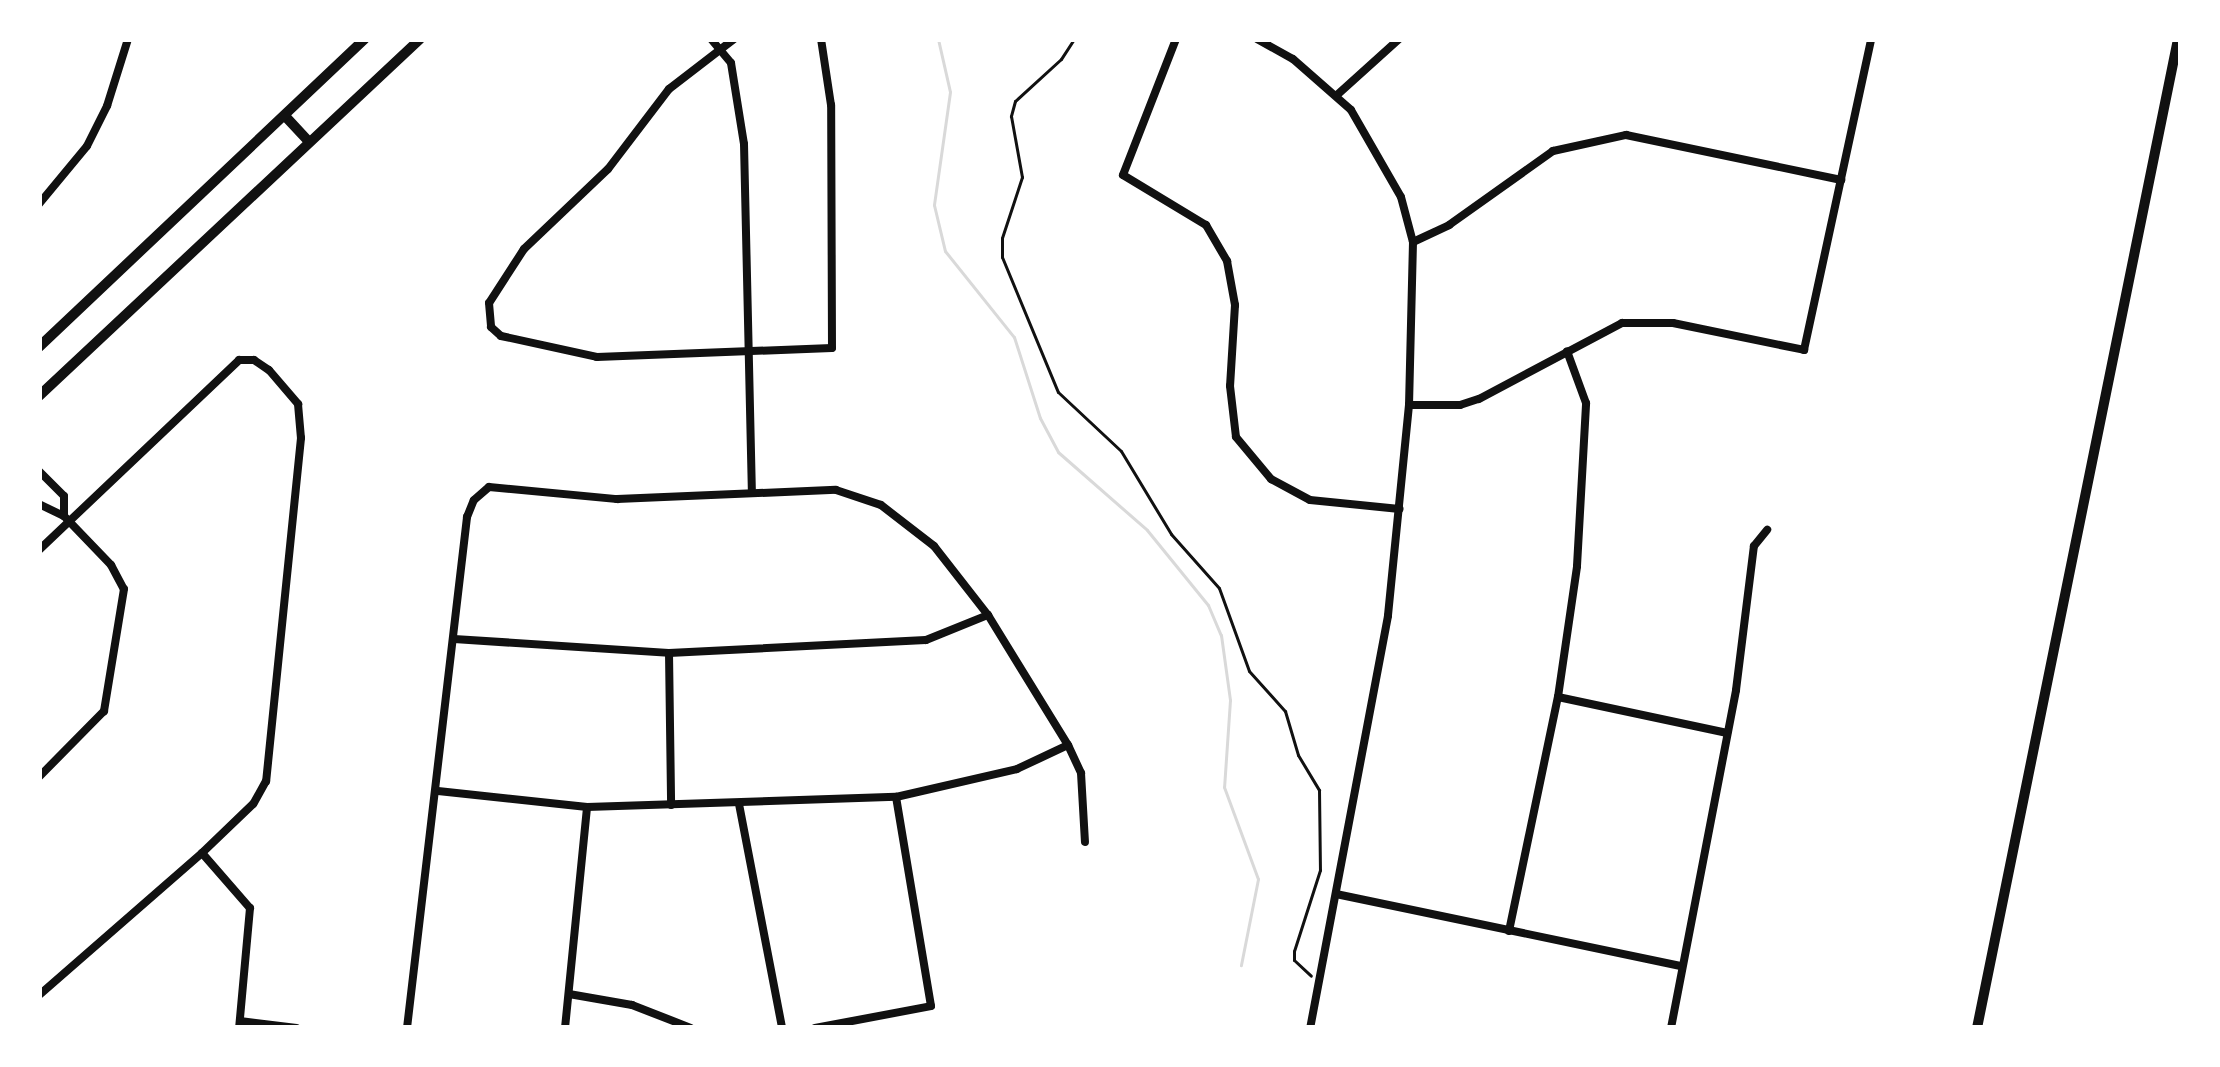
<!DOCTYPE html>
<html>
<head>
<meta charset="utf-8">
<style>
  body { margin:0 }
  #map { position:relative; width:2220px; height:1067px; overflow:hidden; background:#fff; font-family:"PT Sans",sans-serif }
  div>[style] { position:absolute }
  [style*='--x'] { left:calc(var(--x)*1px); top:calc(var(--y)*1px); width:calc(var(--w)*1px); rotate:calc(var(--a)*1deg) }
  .stream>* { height:3px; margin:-1.5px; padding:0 1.5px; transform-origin:1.5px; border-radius:1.5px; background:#d9d9d9 }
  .path>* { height:3px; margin:-1.5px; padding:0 1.5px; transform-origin:1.5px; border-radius:1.5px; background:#111 }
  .minor>* { height:8px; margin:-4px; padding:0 4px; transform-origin:4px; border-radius:4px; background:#111 }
  .tertiary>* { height:10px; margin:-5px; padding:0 5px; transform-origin:5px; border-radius:5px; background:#111 }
  .secondary>* { height:10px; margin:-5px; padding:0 5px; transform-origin:5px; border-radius:5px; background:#111 }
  span { translate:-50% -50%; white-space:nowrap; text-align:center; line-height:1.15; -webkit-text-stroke:12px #fff; paint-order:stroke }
  .frame { position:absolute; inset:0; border:42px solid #fff; pointer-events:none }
</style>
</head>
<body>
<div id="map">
  <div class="stream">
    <div style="--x:938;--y:39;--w:54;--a:77.2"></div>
    <div style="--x:950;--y:92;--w:114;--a:98.1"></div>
    <div style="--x:934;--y:205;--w:47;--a:76.6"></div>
    <div style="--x:945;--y:251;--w:110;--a:51.3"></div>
    <div style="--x:1014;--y:337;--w:85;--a:72.2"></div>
    <div style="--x:1040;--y:418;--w:38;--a:62"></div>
    <div style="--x:1058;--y:452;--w:118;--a:41.2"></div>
    <div style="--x:1147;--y:530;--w:97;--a:50.9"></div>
    <div style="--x:1208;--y:605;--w:33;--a:67"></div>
    <div style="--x:1221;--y:635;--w:66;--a:82.1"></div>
    <div style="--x:1230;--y:700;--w:87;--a:93.9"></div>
    <div style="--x:1224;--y:787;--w:98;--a:69.7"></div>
    <div style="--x:1258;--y:879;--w:88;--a:101.2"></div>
  </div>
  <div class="path">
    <div style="--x:1074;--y:39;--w:24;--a:123"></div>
    <div style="--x:1061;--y:59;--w:62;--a:137.6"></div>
    <div style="--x:1015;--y:101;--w:16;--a:105"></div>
    <div style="--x:1011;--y:116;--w:62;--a:79.8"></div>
    <div style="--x:1022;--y:177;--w:64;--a:108.2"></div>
    <div style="--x:1002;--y:238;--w:19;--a:90"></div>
    <div style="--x:1002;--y:257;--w:146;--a:67.5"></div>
    <div style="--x:1058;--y:392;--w:86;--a:43.1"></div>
    <div style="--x:1121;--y:451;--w:97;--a:58.9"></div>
    <div style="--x:1171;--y:534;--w:72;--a:48.4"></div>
    <div style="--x:1219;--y:588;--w:88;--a:70.1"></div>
    <div style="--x:1249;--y:671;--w:54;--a:48"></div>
    <div style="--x:1285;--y:711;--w:46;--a:73.5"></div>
    <div style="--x:1298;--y:755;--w:41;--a:59"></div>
    <div style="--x:1319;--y:790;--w:80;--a:89.3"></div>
    <div style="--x:1320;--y:870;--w:85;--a:107.8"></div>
    <div style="--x:1294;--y:951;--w:9;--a:90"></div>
    <div style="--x:1294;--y:960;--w:23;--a:43"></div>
  </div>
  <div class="minor">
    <div style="--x:711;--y:39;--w:31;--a:50"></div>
    <div style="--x:731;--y:63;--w:82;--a:80.9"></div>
    <div style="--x:744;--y:144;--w:348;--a:88.7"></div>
    <div style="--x:734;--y:39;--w:82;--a:142.4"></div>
    <div style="--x:669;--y:89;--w:101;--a:127.3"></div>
    <div style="--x:608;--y:169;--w:116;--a:136.4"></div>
    <div style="--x:524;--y:249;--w:64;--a:122.9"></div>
    <div style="--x:489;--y:303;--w:24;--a:85"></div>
    <div style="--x:491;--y:327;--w:13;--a:42"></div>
    <div style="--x:501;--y:336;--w:98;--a:12.3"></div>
    <div style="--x:597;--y:357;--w:235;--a:-2.2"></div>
    <div style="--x:832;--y:348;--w:243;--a:-90.2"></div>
    <div style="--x:831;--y:105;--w:67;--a:-98.6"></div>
    <div style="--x:1176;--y:39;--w:146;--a:111.3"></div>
    <div style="--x:1123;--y:175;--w:97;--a:31.1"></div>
    <div style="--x:1206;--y:225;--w:42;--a:59.7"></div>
    <div style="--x:1227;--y:261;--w:45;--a:79.7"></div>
    <div style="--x:1235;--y:305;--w:81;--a:93.5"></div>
    <div style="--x:1230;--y:386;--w:51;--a:83.3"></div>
    <div style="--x:1236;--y:437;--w:55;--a:50.2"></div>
    <div style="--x:1271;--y:479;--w:44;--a:28.3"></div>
    <div style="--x:1310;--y:500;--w:90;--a:5.7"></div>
    <div style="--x:1257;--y:39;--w:41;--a:29.1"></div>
    <div style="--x:1293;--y:59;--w:77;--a:41.3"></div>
    <div style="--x:1351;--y:110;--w:100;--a:60.1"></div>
    <div style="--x:1401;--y:197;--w:47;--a:75.1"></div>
    <div style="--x:1413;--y:242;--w:163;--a:91.4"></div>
    <div style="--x:1409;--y:405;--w:212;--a:95.7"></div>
    <div style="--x:1388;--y:616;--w:419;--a:100.7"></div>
    <div style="--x:1337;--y:95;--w:84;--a:-42.1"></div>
    <div style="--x:39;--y:204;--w:75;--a:-50.4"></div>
    <div style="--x:87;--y:146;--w:45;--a:-63.4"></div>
    <div style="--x:107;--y:106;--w:70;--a:-72.6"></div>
    <div style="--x:1413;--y:242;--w:40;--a:-25"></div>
    <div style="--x:1449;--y:225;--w:128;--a:-35.4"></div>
    <div style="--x:1553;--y:151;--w:75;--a:-12.4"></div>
    <div style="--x:1626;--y:135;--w:220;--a:11.8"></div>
    <div style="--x:1409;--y:405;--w:51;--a:0"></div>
    <div style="--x:1460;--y:405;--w:20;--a:-18"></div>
    <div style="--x:1479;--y:399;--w:162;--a:-28"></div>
    <div style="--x:1622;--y:323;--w:51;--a:0"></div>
    <div style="--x:1673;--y:323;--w:134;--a:11.6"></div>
    <div style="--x:1804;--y:350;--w:318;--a:-77.8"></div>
    <div style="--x:39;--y:471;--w:35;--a:45"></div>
    <div style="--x:64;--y:496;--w:20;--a:90"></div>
    <div style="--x:39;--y:504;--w:28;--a:26"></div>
    <div style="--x:64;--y:516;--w:68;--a:46.2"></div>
    <div style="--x:111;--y:565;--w:27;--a:62"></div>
    <div style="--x:124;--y:589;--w:124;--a:99.3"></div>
    <div style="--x:104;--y:711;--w:93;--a:134.6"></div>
    <div style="--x:39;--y:550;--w:276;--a:-43.5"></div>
    <div style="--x:239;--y:360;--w:15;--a:0"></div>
    <div style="--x:254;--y:360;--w:18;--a:34"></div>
    <div style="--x:269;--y:370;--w:45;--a:49.5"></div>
    <div style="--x:298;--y:404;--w:34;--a:85"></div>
    <div style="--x:301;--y:438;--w:345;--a:95.8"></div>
    <div style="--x:266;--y:781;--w:26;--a:119"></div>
    <div style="--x:253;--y:804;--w:71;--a:136.1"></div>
    <div style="--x:202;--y:853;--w:216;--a:138.9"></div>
    <div style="--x:454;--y:639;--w:215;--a:3.7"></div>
    <div style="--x:669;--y:653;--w:257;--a:-2.9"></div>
    <div style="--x:926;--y:640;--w:67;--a:-22"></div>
    <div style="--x:669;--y:653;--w:152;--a:89.2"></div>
    <div style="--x:1558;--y:697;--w:173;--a:12"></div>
    <div style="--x:438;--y:791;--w:150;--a:6.1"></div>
    <div style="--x:587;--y:807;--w:309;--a:-1.9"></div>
    <div style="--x:896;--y:797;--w:124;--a:-13"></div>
    <div style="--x:1017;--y:769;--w:56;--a:-25.2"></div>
    <div style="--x:739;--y:804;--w:228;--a:79.1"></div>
    <div style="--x:202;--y:853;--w:73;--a:48.9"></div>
    <div style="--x:250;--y:908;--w:121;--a:95.2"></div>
    <div style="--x:1336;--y:894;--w:352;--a:11.8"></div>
    <div style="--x:1509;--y:931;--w:239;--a:-78.2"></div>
    <div style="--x:1558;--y:697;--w:132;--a:-81.7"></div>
    <div style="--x:1577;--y:566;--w:163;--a:-86.8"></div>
    <div style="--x:1586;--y:403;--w:55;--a:-110.1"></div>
    <div style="--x:569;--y:994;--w:64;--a:9.9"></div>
    <div style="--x:632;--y:1005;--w:63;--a:21.3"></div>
    <div style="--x:240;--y:1021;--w:57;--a:7"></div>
    <div style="--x:407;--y:1028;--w:515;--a:-83.3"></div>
    <div style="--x:467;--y:517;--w:18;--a:-68"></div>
    <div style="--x:474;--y:500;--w:20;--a:-41"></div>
    <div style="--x:489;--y:487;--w:129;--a:5.4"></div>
    <div style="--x:617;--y:499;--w:219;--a:-2.4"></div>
    <div style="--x:836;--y:490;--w:47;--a:18.4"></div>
    <div style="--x:881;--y:505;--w:67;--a:37.7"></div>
    <div style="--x:934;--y:546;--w:88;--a:52"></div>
    <div style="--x:988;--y:615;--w:153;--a:58.4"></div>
    <div style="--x:1068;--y:745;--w:31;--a:65"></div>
    <div style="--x:1081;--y:773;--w:69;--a:86.7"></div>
    <div style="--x:565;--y:1028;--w:222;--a:-84.3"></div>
    <div style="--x:815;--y:1028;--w:118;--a:-10.7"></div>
    <div style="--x:931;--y:1006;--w:212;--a:-99.5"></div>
    <div style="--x:1671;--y:1028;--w:344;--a:-79.1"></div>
    <div style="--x:1736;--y:690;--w:145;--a:-82.9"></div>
    <div style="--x:1754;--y:546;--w:21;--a:-51"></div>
  </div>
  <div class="tertiary">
    <div style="--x:1977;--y:1028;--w:1009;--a:-78.51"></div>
  </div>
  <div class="secondary">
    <div style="--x:285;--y:116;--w:35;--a:47"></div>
    <div style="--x:39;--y:347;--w:448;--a:-43.4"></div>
    <div style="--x:39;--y:396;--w:522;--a:-43.14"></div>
  </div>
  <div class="frame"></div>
</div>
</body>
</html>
